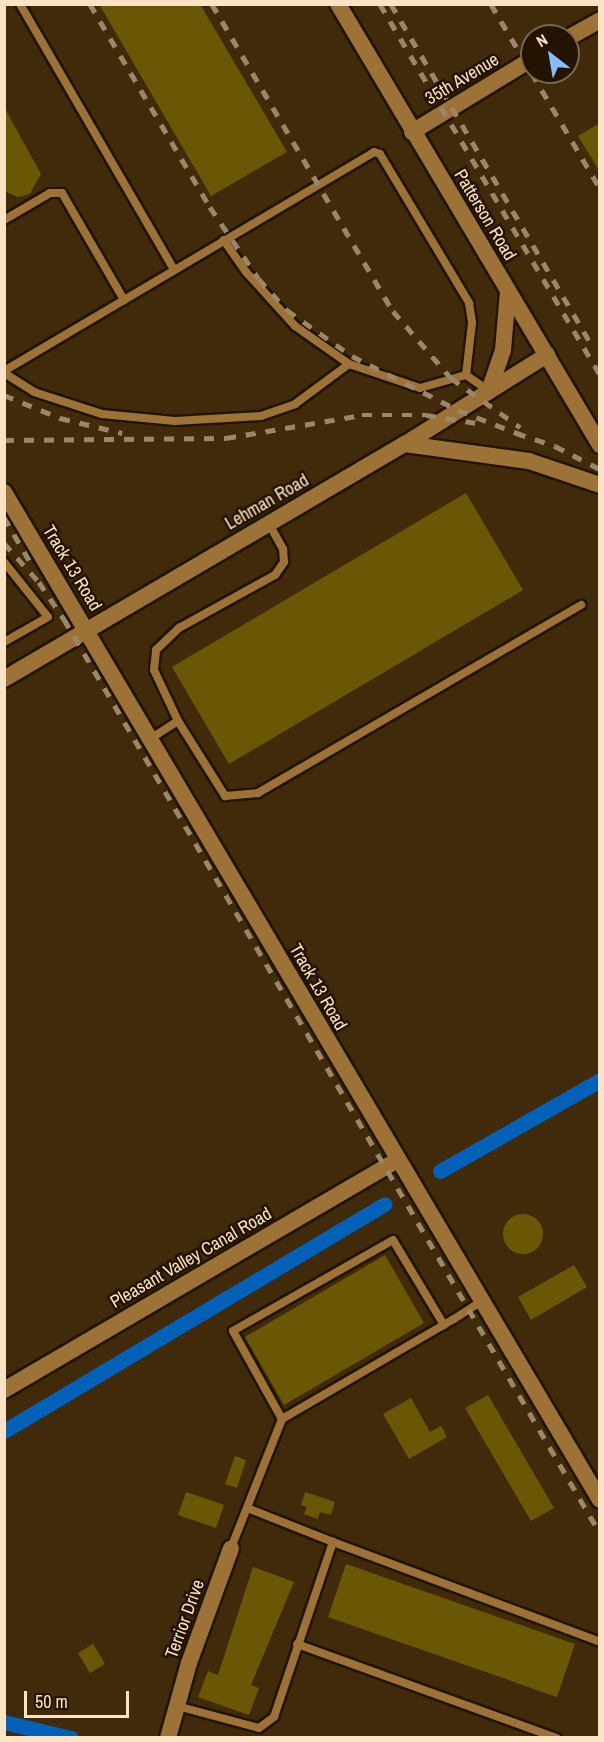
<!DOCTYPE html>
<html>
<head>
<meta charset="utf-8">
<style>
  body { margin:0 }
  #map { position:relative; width:604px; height:1742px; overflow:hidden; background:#402a0a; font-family:"Archivo Narrow",sans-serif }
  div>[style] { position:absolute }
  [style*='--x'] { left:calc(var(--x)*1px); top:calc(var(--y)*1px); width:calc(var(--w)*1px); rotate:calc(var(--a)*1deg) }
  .canal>* { height:15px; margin:-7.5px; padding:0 7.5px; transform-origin:7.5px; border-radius:7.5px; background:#0160b8 }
  .building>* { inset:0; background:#6a5706 }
  .round { border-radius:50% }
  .roads { filter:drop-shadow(2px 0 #211403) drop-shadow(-2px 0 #211403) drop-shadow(0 2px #211403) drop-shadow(0 -2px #211403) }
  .lane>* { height:8px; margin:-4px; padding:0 4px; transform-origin:4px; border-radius:4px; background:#9c7237 }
  .street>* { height:16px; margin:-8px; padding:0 8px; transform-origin:8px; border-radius:8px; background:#9c7237 }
  .rail>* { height:4.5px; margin-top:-2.25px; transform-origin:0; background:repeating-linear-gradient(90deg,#9d8667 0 10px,transparent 0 20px) }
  span { translate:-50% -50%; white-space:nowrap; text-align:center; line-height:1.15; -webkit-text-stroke:5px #231300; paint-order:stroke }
  .street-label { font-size:18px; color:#fbe4c6 }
  .frame { position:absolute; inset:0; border:6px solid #fbe4c6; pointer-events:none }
  .north { position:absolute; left:520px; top:24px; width:60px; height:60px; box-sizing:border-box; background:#231300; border:2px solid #79674f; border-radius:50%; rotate:329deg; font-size:16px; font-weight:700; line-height:24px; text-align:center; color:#fbe4c6 }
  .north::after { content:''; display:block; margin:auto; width:21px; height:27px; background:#87bbfb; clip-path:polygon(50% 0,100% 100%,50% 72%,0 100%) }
  .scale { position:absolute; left:24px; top:1691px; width:105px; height:27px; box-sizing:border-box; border:3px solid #fbe4c6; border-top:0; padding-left:8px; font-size:18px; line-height:21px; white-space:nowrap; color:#fbe4c6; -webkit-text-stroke:4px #231300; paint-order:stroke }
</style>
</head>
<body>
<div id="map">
  <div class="canal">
    <div style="--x:440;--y:1171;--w:184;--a:-29.6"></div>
    <div style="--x:4;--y:1431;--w:443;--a:-30.8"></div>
    <div style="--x:4;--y:1722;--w:69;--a:13.4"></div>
  </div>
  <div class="building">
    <div style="clip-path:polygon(99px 4px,200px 4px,287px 152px,211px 196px)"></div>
    <div style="clip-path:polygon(4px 107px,41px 174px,30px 194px,18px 197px,4px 191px)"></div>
    <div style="clip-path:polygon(600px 123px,600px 172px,578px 136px)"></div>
    <div style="clip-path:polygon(466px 493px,523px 590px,229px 764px,172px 667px)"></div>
    <div class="round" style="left:503px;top:1214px;width:40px;height:40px"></div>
    <div style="clip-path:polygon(385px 1255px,424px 1323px,284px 1405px,245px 1337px)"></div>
    <div style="clip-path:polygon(574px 1265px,587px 1287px,531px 1320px,518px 1297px)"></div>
    <div style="clip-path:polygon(488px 1395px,554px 1508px,531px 1521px,465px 1408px)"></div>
    <div style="clip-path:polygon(411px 1398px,430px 1432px,441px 1426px,447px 1437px,409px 1459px,383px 1414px)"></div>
    <div style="clip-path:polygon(235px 1456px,246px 1460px,237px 1488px,225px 1484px)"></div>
    <div style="clip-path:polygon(186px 1492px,224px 1505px,216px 1528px,178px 1515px)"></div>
    <div style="clip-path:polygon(305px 1492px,335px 1502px,331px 1515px,320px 1512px,318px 1519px,304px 1514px,307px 1507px,301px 1505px)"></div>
    <div style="clip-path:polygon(346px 1564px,575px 1644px,557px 1697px,328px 1617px)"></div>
    <div style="clip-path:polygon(253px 1567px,294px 1582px,251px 1685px,259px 1688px,249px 1715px,198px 1697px,208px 1671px,218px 1675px)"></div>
    <div style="clip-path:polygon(93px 1644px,105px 1664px,90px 1673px,78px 1653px)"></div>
  </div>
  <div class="roads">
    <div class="lane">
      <div style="--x:20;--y:4;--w:307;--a:59.9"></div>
      <div style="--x:4;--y:220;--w:53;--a:-30.4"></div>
      <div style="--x:50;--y:193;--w:12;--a:0"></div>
      <div style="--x:62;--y:193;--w:124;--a:59.9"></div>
      <div style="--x:349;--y:364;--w:75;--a:18.7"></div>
      <div style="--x:420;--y:388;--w:48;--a:-15.8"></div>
      <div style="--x:466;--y:375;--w:28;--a:35"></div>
      <div style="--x:4;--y:371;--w:430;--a:-30.6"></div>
      <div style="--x:374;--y:152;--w:6;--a:18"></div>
      <div style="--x:380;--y:154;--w:174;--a:59.1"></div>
      <div style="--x:469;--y:303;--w:20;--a:81"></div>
      <div style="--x:472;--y:323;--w:52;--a:96.6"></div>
      <div style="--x:4;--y:373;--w:36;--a:32"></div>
      <div style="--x:34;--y:392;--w:71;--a:17.9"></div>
      <div style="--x:102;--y:414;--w:73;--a:5.5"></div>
      <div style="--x:175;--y:421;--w:86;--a:-3.3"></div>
      <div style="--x:261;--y:416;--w:36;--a:-19"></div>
      <div style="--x:295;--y:404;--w:67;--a:-36.5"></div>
      <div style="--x:349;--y:364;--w:66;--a:-144.9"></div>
      <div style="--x:295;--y:326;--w:73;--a:-132.2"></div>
      <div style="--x:246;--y:272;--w:39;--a:-125"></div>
      <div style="--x:4;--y:562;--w:70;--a:51.3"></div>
      <div style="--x:48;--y:617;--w:51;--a:150.4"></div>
      <div style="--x:178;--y:721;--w:56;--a:-115.2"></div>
      <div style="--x:154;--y:670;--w:20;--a:-84"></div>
      <div style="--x:156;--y:650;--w:32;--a:-44"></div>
      <div style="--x:179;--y:628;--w:110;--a:-28.9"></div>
      <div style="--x:275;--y:575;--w:16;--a:-55"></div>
      <div style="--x:284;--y:562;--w:13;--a:-94"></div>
      <div style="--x:283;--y:549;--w:29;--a:-119"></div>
      <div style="--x:150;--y:739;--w:33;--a:-33"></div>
      <div style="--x:178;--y:721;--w:89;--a:57.9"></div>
      <div style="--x:225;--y:796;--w:33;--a:-5"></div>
      <div style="--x:258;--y:793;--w:374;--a:-30.2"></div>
      <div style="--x:444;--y:1325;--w:99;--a:-121"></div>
      <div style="--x:393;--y:1240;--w:184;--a:150.4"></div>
      <div style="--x:233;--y:1331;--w:101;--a:60.9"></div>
      <div style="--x:282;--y:1419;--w:199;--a:-30.2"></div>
      <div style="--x:454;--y:1319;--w:33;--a:-33"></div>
      <div style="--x:333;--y:1542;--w:285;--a:20.5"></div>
      <div style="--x:231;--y:1548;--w:139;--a:-68.4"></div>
      <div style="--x:297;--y:1644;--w:276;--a:19.9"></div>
      <div style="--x:177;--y:1706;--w:85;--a:15"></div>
      <div style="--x:259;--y:1728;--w:19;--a:-36"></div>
      <div style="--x:274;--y:1717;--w:185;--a:-71.4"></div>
      <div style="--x:333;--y:1542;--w:92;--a:-158.4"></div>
    </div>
    <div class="street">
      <div style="--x:338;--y:4;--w:513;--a:59.29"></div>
      <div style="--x:568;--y:38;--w:37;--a:-29"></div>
      <div style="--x:412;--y:132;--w:140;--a:-31.3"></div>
      <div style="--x:489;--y:391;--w:43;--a:-71.1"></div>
      <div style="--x:503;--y:350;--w:58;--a:-85.1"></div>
      <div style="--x:405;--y:444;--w:125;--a:7.8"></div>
      <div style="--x:529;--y:461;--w:75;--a:18.7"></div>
      <div style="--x:4;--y:492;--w:1171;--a:59.41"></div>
      <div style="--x:4;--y:679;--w:465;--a:-30.4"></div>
      <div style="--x:405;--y:444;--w:168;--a:-32.1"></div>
      <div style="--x:4;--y:1390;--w:455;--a:-30.3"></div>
      <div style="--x:168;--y:1738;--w:78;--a:-74.4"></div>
      <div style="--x:189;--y:1663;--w:122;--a:-69.9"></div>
    </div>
  </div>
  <div class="rail">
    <div style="--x:90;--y:4;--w:236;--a:59.4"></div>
    <div style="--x:210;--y:207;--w:87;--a:55.8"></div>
    <div style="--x:259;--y:279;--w:42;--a:47.9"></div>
    <div style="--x:287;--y:310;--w:80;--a:35.3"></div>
    <div style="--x:352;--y:356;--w:119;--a:27"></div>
    <div style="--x:458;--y:410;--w:69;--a:21.3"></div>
    <div style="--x:212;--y:4;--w:356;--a:59.5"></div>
    <div style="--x:393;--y:311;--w:89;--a:49.1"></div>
    <div style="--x:451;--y:378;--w:85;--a:35.4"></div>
    <div style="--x:380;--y:4;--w:431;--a:59.3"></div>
    <div style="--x:391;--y:4;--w:399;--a:59.5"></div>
    <div style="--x:491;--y:4;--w:214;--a:59.4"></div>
    <div style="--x:4;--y:395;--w:61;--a:22.3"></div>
    <div style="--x:60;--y:418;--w:64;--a:13.6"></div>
    <div style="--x:516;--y:433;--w:41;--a:18.4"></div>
    <div style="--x:555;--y:446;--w:51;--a:27.1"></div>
    <div style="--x:4;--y:440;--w:222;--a:-0.5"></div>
    <div style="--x:226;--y:438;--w:138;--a:-9.6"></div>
    <div style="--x:362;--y:415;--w:64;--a:0"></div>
    <div style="--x:426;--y:415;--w:51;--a:9.1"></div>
    <div style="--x:4;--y:517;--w:56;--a:59.7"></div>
    <div style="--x:4;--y:543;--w:52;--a:48.1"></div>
    <div style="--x:39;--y:582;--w:45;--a:56"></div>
    <div style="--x:64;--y:619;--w:1060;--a:59.61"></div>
  </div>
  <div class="street-label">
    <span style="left:462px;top:79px;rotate:-31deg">35th Avenue</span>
    <span style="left:485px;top:215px;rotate:59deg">Patterson Road</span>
    <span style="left:267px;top:502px;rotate:-30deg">Lehman Road</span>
    <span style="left:72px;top:568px;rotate:59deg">Track 13 Road</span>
    <span style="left:318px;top:987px;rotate:60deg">Track 13 Road</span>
    <span style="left:191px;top:1258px;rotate:-30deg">Pleasant Valley Canal Road</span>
    <span style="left:185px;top:1619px;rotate:-70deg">Terrior Drive</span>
  </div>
  <div class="frame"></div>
  <div class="north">N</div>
  <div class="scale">50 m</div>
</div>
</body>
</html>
